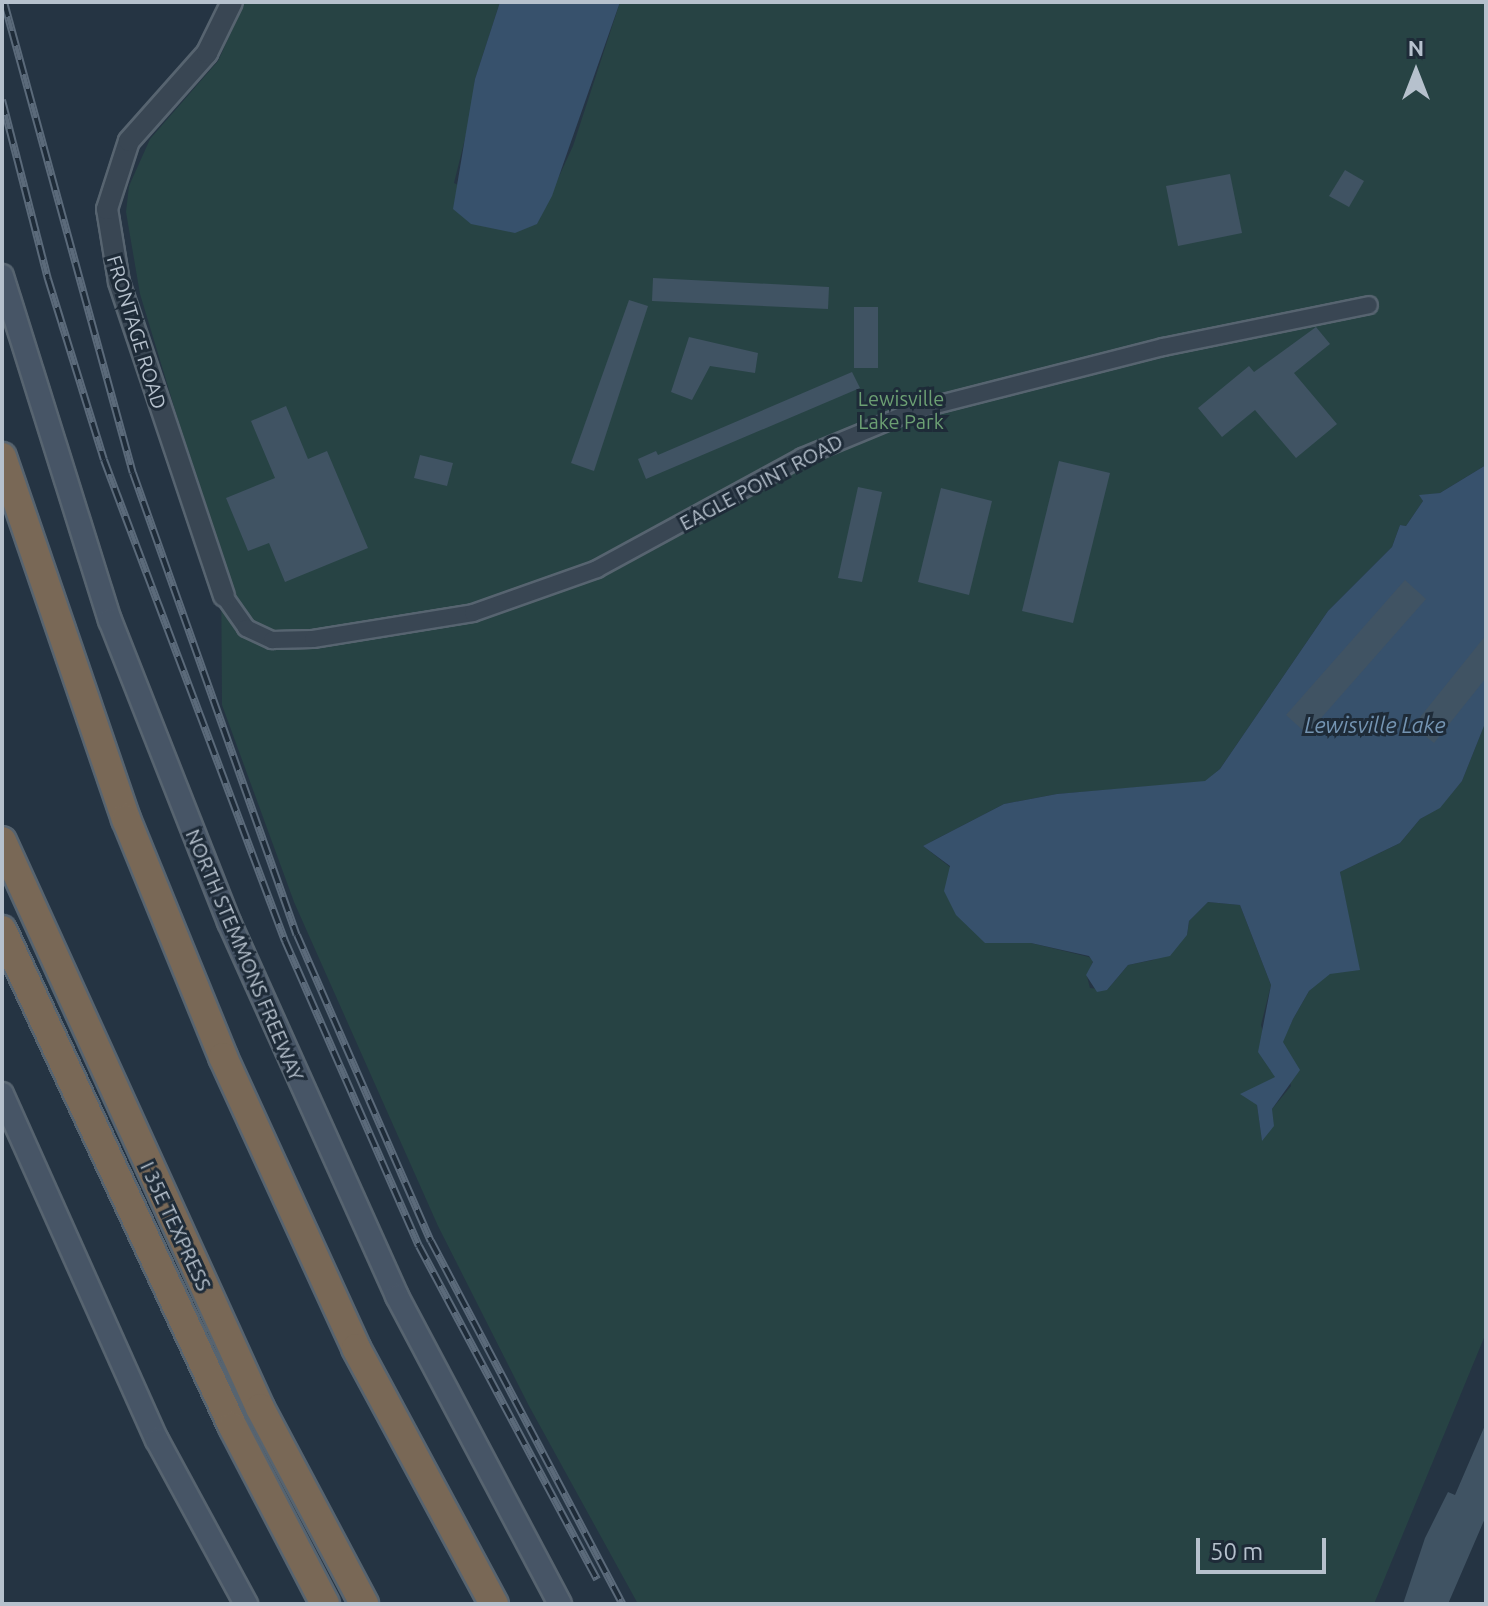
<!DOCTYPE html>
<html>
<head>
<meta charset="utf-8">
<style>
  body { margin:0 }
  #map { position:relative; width:1488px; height:1606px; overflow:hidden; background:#253443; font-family:Ubuntu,sans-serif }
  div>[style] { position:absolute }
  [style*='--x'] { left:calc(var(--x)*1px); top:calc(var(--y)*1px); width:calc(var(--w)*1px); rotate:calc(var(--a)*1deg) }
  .green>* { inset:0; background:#274344 }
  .water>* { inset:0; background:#37516c }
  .building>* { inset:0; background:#405363 }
  .roads { filter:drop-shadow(2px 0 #576470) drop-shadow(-2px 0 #576470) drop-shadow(0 2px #576470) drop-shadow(0 -2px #576470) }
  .minor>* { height:16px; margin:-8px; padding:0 8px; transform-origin:8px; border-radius:8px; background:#394653 }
  .tertiary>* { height:20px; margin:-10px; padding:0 10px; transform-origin:10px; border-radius:10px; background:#394653 }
  .secondary>* { height:22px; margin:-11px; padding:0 11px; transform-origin:11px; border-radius:11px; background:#475566 }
  .motorway>* { height:28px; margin:-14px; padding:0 14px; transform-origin:14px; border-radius:14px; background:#796856 }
  .rail>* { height:8px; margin-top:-4px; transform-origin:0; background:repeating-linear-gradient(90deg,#1e2b38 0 15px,#5b6a7a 0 30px); box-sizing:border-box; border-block:2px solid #5b6a7a }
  span { translate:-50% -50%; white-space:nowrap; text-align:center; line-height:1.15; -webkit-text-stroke:6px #1e2b38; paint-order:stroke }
  .street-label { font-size:20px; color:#b6c1cd }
  .park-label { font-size:20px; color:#6c9f73 }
  .water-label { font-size:22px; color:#7494b2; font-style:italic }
  .frame { position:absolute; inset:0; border:4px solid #b6c1cd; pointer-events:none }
  .north { position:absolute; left:1376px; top:32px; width:80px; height:80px; -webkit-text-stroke:6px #1e2b38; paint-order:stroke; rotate:0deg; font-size:22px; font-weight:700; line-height:32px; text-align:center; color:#b6c1cd }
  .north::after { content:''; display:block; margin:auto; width:28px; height:36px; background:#b6c1cd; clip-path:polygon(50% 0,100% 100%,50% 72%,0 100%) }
  .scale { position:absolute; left:1196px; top:1538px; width:130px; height:36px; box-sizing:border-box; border:4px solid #b6c1cd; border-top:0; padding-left:10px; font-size:24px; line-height:28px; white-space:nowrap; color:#b6c1cd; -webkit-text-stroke:6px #1e2b38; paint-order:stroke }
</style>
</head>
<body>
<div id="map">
  <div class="green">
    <div style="clip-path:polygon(245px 2px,500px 2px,475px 79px,473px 107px,454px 183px,537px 224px,573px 146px,620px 2px,1486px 2px,1486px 465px,1440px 493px,1420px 496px,1423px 501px,1406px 526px,1400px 525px,1392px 547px,1328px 611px,1220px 769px,1205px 782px,1057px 794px,1004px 804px,923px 846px,950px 867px,985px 943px,1031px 943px,1089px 957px,1093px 961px,1087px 976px,1090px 988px,1107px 990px,1128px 965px,1153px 960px,1187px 935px,1189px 921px,1208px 902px,1240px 905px,1271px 985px,1261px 1025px,1276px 1077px,1257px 1105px,1262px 1140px,1272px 1109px,1291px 1086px,1282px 1042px,1293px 1019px,1309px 991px,1352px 952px,1340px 872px,1400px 843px,1420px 819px,1440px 807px,1462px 781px,1486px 721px,1486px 1333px,1374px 1604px,638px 1604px,529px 1406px,438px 1226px,294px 902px,222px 705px,221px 562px,140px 294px,126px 212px,129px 186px,150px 139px,218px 61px)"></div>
  </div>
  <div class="water">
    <div style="clip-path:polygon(500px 2px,620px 2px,552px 196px,537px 224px,515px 233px,471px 224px,453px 209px,475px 79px)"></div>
    <div style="clip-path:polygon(1486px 465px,1486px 721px,1462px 781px,1440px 808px,1420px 819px,1400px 843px,1340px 872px,1360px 970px,1330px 974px,1309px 991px,1293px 1019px,1283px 1042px,1300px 1070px,1272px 1109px,1274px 1126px,1262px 1141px,1257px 1105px,1240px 1094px,1275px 1077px,1258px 1052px,1271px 985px,1240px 905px,1208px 902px,1189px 921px,1187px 935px,1170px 956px,1128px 965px,1107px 990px,1097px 992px,1086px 975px,1093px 962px,1089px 956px,1031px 943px,985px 943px,956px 915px,944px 891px,950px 866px,923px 846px,1004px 804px,1057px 794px,1205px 781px,1220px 769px,1328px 611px,1392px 547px,1400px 525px,1406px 526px,1423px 501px,1419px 495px,1440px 493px)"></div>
  </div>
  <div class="building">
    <div style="clip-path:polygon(1345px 170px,1364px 181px,1349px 207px,1329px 196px)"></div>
    <div style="clip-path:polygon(1230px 174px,1242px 233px,1178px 246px,1166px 186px)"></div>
    <div style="clip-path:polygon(653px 278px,829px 287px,828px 309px,652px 301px)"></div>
    <div style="clip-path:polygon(629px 300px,648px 306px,594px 471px,571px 463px)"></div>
    <div style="clip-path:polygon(854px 307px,878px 307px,878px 368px,854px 368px)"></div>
    <div style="clip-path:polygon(1316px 327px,1330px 344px,1294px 373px,1337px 424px,1296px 458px,1255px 410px,1222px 437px,1198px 408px,1249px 366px,1254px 372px)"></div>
    <div style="clip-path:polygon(689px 337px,758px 353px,755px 373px,710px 366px,692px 400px,671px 392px)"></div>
    <div style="clip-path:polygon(852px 372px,860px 388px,646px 479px,638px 459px,656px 451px,658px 455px)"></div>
    <div style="clip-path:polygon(286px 406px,308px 459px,327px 451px,368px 548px,285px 582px,269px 543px,248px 551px,226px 498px,275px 478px,251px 421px)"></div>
    <div style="clip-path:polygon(420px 455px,453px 463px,447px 486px,414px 478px)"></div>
    <div style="clip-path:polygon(1059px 461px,1110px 473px,1073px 623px,1022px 611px)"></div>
    <div style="clip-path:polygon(858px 487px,882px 492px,862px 582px,838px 578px)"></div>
    <div style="clip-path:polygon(941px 488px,992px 501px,969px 595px,918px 582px)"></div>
    <div style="clip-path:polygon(1405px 580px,1426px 599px,1307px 734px,1286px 715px)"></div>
    <div style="clip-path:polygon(1486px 635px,1486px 678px,1434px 743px,1413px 726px)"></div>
    <div style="clip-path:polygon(1486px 1423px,1486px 1516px,1448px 1604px,1403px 1604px,1425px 1538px,1448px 1492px,1455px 1495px)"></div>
  </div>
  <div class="roads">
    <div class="minor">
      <div style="--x:224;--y:596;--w:39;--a:55"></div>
      <div style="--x:246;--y:628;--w:29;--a:25"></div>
      <div style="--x:272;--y:640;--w:41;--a:-1.4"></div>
      <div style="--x:313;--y:639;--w:162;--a:-9.2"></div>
      <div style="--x:473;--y:613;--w:132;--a:-19.5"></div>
      <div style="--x:597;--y:569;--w:234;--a:-28.6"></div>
      <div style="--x:802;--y:457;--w:123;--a:-22.4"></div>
      <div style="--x:916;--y:410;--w:255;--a:-14.3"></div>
      <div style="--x:1163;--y:347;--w:210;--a:-11.5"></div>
    </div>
    <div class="tertiary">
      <div style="--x:224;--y:596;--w:331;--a:-108.5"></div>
      <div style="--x:119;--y:282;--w:74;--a:-99.3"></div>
      <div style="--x:107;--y:209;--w:71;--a:-72.1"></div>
      <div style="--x:129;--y:141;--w:118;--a:-48.4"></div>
      <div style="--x:207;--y:53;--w:57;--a:-63.9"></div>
    </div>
    <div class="secondary">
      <div style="--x:2;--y:276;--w:361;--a:72.6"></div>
      <div style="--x:110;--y:620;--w:325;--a:68.5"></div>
      <div style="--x:229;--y:922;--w:410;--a:65.8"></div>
      <div style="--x:397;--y:1296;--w:348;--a:62.1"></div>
      <div style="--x:2;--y:1094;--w:379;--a:65.9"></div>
      <div style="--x:157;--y:1440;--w:187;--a:61.5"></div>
    </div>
    <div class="motorway">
      <div style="--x:2;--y:457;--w:383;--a:71.1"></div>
      <div style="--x:126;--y:819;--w:257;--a:67.8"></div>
      <div style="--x:223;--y:1057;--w:320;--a:65.4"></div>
      <div style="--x:356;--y:1348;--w:291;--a:61.7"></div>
      <div style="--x:2;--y:841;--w:623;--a:65.53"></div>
      <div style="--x:260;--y:1408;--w:222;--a:62"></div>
      <div style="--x:2;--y:930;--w:548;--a:65.07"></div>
      <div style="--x:233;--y:1427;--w:199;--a:62.5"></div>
    </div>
  </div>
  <div class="rail">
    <div style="--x:4;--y:2;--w:488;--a:74.7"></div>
    <div style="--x:133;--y:473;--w:490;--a:70.5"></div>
    <div style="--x:297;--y:935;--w:334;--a:66.4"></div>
    <div style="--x:431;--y:1241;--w:410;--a:62.2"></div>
    <div style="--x:2;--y:100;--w:185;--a:75.6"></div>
    <div style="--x:48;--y:279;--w:189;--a:72.8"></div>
    <div style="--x:104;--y:460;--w:514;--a:69.38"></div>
    <div style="--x:285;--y:941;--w:333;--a:66.3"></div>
    <div style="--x:419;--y:1246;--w:378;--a:61.9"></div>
  </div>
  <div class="street-label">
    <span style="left:137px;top:332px;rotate:73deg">FRONTAGE ROAD</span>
    <span style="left:761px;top:482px;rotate:-28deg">EAGLE POINT ROAD</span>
    <span style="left:245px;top:955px;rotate:67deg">NORTH STEMMONS FREEWAY</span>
    <span style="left:176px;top:1226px;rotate:65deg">I 35E TEXPRESS</span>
  </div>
  <div class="park-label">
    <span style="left:901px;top:410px">Lewisville<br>Lake Park</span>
  </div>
  <div class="water-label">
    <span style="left:1375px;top:725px">Lewisville Lake</span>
  </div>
  <div class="frame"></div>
  <div class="north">N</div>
  <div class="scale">50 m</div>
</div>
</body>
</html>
